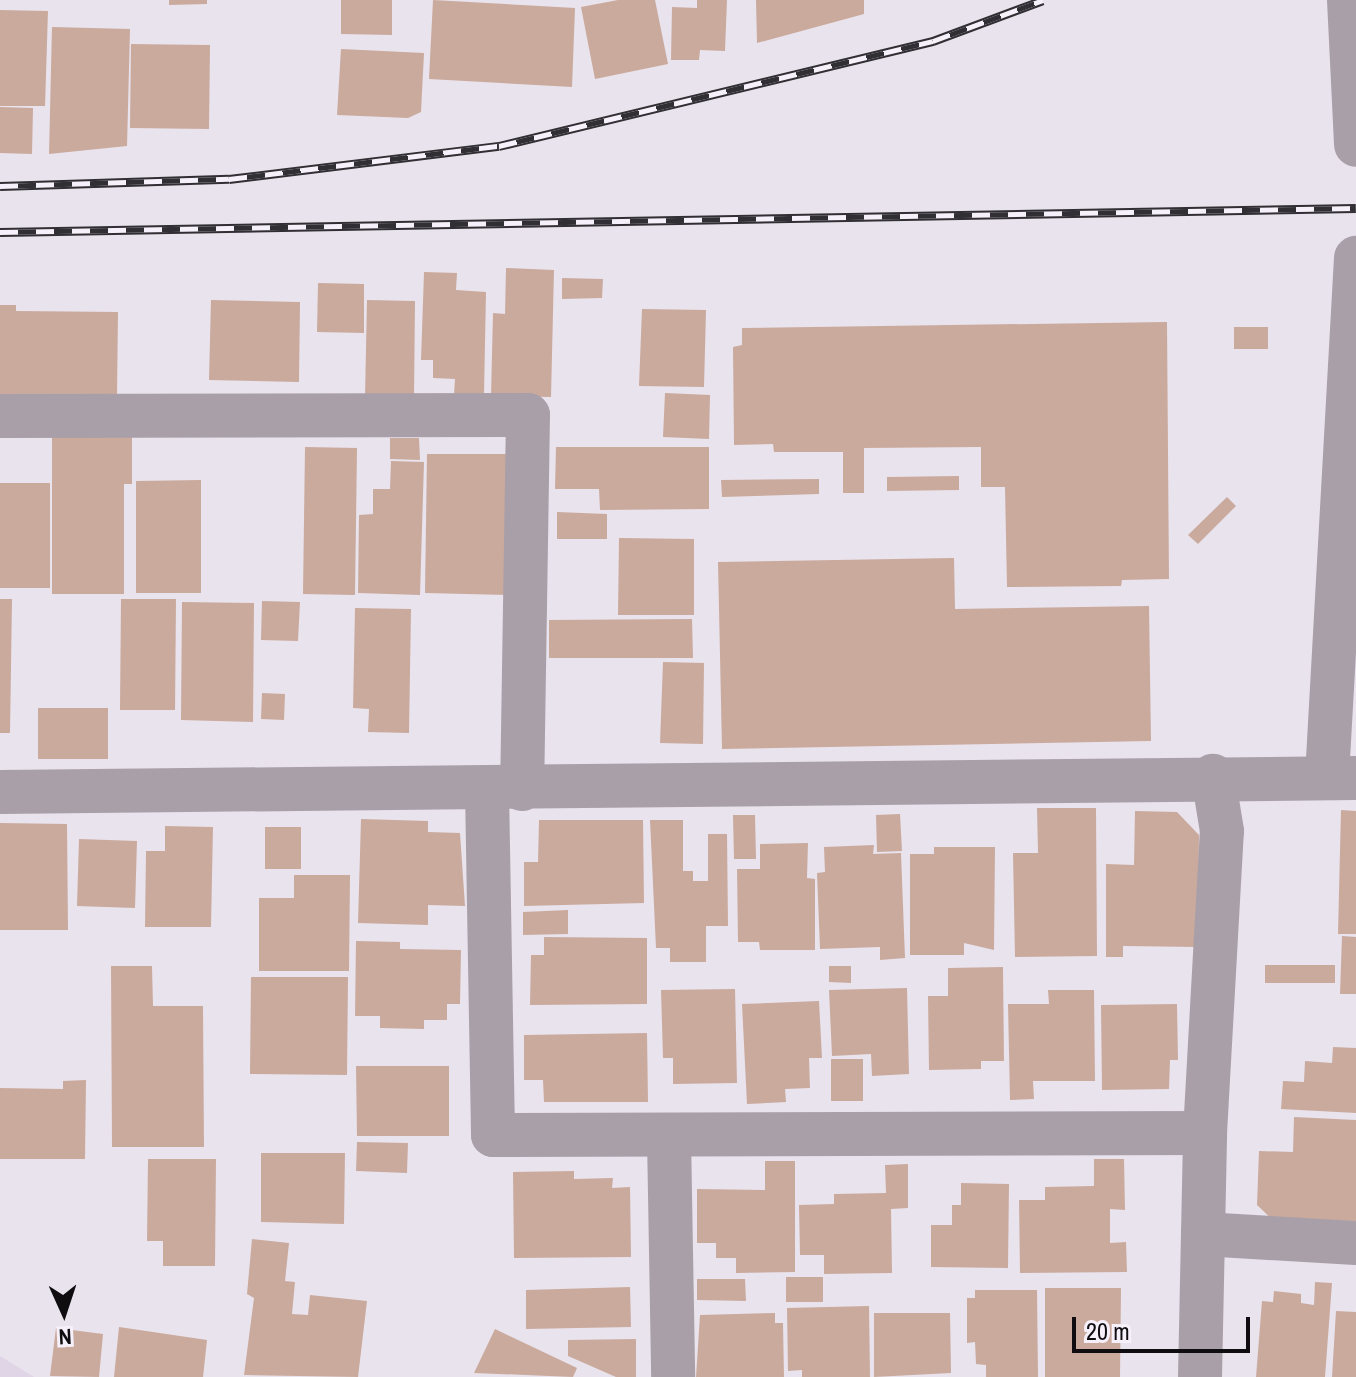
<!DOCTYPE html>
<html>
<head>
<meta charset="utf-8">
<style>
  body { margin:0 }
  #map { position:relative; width:1356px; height:1377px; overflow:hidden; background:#e9e3ed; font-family:"Archivo Narrow",sans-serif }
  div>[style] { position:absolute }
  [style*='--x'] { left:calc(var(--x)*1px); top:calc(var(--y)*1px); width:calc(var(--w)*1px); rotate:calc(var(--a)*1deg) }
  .built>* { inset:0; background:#dfd5e6 }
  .building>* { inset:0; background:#caaa9d }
  .minor>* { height:44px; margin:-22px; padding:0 22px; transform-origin:22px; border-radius:22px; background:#a99fa9 }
  .rail>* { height:9px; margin-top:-4.5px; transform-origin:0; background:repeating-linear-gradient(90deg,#f6f0fa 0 18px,#312f33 0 36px); box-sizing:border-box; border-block:2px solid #312f33 }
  span { translate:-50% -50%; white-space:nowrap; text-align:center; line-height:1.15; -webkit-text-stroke:6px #f6f0fa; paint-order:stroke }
  .north { position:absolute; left:24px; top:1273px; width:80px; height:80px; -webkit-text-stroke:6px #f6f0fa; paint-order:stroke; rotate:177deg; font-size:22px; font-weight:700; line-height:32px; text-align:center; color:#0f0d10 }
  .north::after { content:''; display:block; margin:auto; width:28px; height:36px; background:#0f0d10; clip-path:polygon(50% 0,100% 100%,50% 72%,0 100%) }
  .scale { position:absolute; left:1072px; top:1317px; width:178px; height:36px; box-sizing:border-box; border:4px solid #0f0d10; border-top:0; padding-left:10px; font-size:24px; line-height:28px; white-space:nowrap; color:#0f0d10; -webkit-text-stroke:6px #f6f0fa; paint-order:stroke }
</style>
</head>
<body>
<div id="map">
  <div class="built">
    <div style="clip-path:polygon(0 1356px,34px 1377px,0 1377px)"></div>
  </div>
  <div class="building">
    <div style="clip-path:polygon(169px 0,207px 0,207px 4px,169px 5px)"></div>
    <div style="clip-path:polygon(341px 0,392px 0,392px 35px,341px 34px)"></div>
    <div style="clip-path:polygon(433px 0,575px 8px,572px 87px,429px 79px)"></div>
    <div style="clip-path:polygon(618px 0,655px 0,668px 64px,595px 79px,581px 7px)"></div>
    <div style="clip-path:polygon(697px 0,727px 0,725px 51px,700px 50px,699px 60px,671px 60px,672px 7px,697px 8px)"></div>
    <div style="clip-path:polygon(756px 0,864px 0,864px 14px,757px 43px)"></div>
    <div style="clip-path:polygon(0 10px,48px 11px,45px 106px,0 106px)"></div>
    <div style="clip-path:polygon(52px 27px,130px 29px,127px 146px,49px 154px)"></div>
    <div style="clip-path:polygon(131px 44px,210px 45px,209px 129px,130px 128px)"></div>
    <div style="clip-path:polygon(341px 49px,424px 53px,421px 112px,408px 118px,337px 115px)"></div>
    <div style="clip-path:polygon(0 107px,33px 108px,32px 154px,0 153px)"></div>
    <div style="clip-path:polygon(506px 268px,554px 270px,551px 397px,491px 396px,493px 313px,505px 314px)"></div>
    <div style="clip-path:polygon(424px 272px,457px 273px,456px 290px,486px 292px,484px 394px,454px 394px,455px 379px,433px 378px,433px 360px,421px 360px)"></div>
    <div style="clip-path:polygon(562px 278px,603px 279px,602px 298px,562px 299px)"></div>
    <div style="clip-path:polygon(318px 283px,364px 284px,364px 333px,317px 332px)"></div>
    <div style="clip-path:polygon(211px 300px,300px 302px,299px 382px,209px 380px)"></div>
    <div style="clip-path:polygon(367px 300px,415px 301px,414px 399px,365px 398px)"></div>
    <div style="clip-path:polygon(0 305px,16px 305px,16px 311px,118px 312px,117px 396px,0 397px)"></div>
    <div style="clip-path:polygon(642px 309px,706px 310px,704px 387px,639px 386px)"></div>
    <div style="clip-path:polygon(1167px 322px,1169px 579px,1122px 580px,1121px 586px,1007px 587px,1005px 487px,981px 487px,981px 447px,864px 448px,864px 493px,843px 493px,843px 452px,774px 452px,773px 444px,734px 445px,733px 347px,742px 345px,742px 328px)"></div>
    <div style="clip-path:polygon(1234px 327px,1268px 327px,1268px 349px,1234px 349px)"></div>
    <div style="clip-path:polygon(665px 393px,710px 395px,709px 439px,663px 437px)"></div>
    <div style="clip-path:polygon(52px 435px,132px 435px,132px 484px,124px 484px,124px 594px,52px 594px)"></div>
    <div style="clip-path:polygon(390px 438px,419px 438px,420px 460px,390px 459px)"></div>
    <div style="clip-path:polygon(305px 447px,357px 448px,355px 595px,303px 594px)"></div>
    <div style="clip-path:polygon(556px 447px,709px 447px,709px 509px,600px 510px,599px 489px,555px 489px)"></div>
    <div style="clip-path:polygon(427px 454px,510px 454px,508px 595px,425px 593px)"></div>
    <div style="clip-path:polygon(391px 461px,424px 462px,420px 595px,358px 593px,359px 515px,373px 514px,373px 489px,390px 489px)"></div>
    <div style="clip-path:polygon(959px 476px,959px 490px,887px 491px,887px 477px)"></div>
    <div style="clip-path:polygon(819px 479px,819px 494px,722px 497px,721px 480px)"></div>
    <div style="clip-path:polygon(201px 480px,201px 593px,136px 593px,136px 481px)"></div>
    <div style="clip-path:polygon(0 483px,50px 483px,50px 588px,0 588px)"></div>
    <div style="clip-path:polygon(1227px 497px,1236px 506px,1198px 544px,1188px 535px)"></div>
    <div style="clip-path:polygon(557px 512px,607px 514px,607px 539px,557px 539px)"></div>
    <div style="clip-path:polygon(619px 538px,694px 539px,694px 615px,618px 615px)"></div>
    <div style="clip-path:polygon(954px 558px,955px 609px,1149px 606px,1151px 741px,722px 749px,718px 562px)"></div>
    <div style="clip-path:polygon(0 599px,12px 599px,10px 733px,0 733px)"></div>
    <div style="clip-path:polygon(121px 599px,176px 599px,175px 710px,120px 710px)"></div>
    <div style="clip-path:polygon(262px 601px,300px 602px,298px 641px,261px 640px)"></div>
    <div style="clip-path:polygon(182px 602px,254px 603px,253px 722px,181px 720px)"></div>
    <div style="clip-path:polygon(355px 608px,411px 609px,409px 733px,368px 732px,369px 709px,353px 708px)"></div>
    <div style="clip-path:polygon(692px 619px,693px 658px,549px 658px,549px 620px)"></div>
    <div style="clip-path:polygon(663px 662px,704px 663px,703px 744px,660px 743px)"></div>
    <div style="clip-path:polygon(262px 693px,285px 694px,284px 720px,261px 719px)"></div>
    <div style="clip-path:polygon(38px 708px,108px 708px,108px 759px,38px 759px)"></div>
    <div style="clip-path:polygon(1037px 808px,1096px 808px,1097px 956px,1015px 957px,1013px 853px,1038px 853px)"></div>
    <div style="clip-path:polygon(1341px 810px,1356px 811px,1356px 934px,1338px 934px)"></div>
    <div style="clip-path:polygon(1135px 811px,1177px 812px,1199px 835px,1198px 947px,1123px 946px,1123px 957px,1106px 957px,1106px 864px,1134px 865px)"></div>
    <div style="clip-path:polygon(900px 814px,902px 851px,877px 852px,876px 815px)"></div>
    <div style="clip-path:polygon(733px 815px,755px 815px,756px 859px,734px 859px)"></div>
    <div style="clip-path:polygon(361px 819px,428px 821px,428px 832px,460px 833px,465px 906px,428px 905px,428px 925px,358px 923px)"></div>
    <div style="clip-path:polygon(539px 820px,643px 820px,644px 903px,524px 906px,524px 862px,538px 862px)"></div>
    <div style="clip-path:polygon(650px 820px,683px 820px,683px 871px,693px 871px,693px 881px,708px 881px,708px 834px,727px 834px,728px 926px,706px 926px,706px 962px,670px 962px,670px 948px,656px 948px)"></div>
    <div style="clip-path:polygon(0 823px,67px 824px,68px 930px,0 930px)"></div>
    <div style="clip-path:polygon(165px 826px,213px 827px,211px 927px,145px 927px,146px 851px,165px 851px)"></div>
    <div style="clip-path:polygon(265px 827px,301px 827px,301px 869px,265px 869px)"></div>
    <div style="clip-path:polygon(79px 839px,137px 841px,135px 908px,77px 906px)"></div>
    <div style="clip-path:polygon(808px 843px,807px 878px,815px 879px,815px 950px,760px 950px,759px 942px,738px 942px,737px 869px,760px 869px,760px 844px)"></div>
    <div style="clip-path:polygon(874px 845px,873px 854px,901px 853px,905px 958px,880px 960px,880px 947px,820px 949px,817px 873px,825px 872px,824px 847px)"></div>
    <div style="clip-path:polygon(934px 847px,995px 847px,994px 950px,964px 943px,964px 955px,910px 955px,910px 854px,934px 854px)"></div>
    <div style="clip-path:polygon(294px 875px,350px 875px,349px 971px,259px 971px,259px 898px,294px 898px)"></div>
    <div style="clip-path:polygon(568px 910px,568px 934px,523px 935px,523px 912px)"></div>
    <div style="clip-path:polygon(1342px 936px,1356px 937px,1356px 994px,1340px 994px)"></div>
    <div style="clip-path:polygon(544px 937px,647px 938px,647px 1004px,530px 1005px,531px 955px,544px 955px)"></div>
    <div style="clip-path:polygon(356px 941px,400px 942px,400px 949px,461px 950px,460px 1004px,447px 1004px,447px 1020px,424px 1020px,424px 1029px,380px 1028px,380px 1016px,355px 1016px)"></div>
    <div style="clip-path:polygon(1265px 965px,1335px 965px,1335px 983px,1265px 983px)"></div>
    <div style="clip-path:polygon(111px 966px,152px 966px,153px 1006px,203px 1006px,204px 1147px,112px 1147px)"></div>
    <div style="clip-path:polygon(829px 966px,851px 966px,851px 983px,829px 982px)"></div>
    <div style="clip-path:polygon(1003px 967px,1004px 1061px,981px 1061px,981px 1069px,929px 1070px,928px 996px,948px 996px,948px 968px)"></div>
    <div style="clip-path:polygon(251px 977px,348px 977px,347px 1075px,250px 1074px)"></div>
    <div style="clip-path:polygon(907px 988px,909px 1074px,872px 1076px,871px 1054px,832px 1056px,829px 990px)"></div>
    <div style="clip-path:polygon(735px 989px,737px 1083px,673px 1084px,673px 1058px,663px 1058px,661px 990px)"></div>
    <div style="clip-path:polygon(1048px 990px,1094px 990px,1095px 1081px,1033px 1081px,1034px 1099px,1010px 1100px,1008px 1004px,1049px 1004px)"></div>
    <div style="clip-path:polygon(819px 1001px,822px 1058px,809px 1058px,810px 1088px,785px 1089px,786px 1102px,747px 1104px,742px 1004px)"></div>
    <div style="clip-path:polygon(1177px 1004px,1178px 1060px,1170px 1060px,1169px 1089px,1102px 1090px,1101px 1005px)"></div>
    <div style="clip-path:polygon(647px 1033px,648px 1102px,544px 1102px,543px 1080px,524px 1080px,524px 1035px)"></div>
    <div style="clip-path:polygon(1333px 1047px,1356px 1048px,1356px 1113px,1281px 1109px,1283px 1081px,1304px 1082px,1305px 1061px,1332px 1063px)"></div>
    <div style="clip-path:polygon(831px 1059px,863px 1059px,863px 1101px,831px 1101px)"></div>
    <div style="clip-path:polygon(356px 1066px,449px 1066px,449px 1136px,357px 1136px)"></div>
    <div style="clip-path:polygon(86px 1080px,85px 1159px,0 1159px,0 1088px,63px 1089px,63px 1081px)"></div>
    <div style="clip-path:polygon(1294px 1117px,1356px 1120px,1356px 1229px,1278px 1225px,1257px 1205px,1259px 1151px,1293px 1152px)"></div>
    <div style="clip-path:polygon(357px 1142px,408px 1143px,407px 1173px,356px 1171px)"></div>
    <div style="clip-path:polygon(261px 1153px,345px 1153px,344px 1224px,261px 1222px)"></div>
    <div style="clip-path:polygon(148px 1159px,216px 1159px,215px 1266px,163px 1266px,163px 1241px,147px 1241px)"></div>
    <div style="clip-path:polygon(1094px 1159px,1124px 1159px,1125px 1210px,1110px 1209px,1110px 1243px,1126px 1242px,1127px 1272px,1020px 1273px,1019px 1200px,1045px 1200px,1045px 1187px,1094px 1186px)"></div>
    <div style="clip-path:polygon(765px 1161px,795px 1161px,795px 1272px,736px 1273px,736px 1258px,716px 1258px,716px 1243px,697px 1243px,697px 1189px,765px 1190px)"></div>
    <div style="clip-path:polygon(908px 1164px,908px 1208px,891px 1209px,892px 1273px,824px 1274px,824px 1255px,800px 1255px,799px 1205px,834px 1204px,834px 1194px,886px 1193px,885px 1165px)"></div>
    <div style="clip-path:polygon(574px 1171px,574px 1179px,613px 1178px,612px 1188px,630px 1187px,631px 1257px,514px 1258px,513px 1172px)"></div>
    <div style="clip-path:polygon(961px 1183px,1009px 1184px,1008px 1268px,931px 1267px,931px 1225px,952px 1225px,952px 1205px,961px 1205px)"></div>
    <div style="clip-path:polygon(252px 1239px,289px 1243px,285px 1281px,295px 1282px,292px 1314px,308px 1315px,310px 1295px,367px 1301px,358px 1377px,244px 1375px,254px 1298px,247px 1294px)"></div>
    <div style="clip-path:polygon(786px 1277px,823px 1277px,823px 1302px,786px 1302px)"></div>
    <div style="clip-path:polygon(697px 1279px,745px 1279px,746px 1301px,697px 1300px)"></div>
    <div style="clip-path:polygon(1315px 1282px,1332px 1283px,1325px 1377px,1256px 1377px,1262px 1301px,1273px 1302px,1274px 1291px,1301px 1294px,1301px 1303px,1314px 1305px)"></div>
    <div style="clip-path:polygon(630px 1287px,631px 1327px,526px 1329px,526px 1290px)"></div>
    <div style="clip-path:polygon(1045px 1288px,1121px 1288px,1120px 1377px,1045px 1377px)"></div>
    <div style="clip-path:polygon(975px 1290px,1037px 1290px,1038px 1377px,986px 1377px,986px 1365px,976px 1364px,975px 1342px,967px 1343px,967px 1298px,975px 1298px)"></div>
    <div style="clip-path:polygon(869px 1306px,870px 1377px,802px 1377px,802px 1370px,788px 1371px,787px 1308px)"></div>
    <div style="clip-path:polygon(1336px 1311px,1356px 1312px,1356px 1377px,1332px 1377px)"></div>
    <div style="clip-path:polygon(775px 1313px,775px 1323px,783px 1323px,784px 1377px,696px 1377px,700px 1315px)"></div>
    <div style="clip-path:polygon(874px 1313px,950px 1313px,951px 1373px,874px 1377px)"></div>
    <div style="clip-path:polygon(119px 1327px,207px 1340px,203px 1377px,114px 1377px)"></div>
    <div style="clip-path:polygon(56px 1328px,103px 1334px,99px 1377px,50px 1376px)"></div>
    <div style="clip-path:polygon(495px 1329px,577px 1368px,573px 1377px,474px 1373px)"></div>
    <div style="clip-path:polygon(636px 1339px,636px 1377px,616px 1377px,568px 1356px,568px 1340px)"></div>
  </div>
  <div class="minor">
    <div style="--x:1349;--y:0;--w:145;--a:87.2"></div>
    <div style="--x:0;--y:416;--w:528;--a:-0.11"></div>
    <div style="--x:528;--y:415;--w:374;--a:90.9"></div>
    <div style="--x:1327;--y:777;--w:520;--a:-86.8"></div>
    <div style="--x:487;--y:790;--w:345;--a:89"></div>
    <div style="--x:493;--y:1135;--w:712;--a:-0.16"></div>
    <div style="--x:0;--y:792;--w:1356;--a:-0.59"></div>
    <div style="--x:669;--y:1137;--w:240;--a:89"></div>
    <div style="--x:1203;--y:1234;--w:153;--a:3.4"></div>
    <div style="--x:1200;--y:1377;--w:244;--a:-88.8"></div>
    <div style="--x:1205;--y:1133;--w:302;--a:-86.8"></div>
    <div style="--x:1222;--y:831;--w:56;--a:-99.3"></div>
  </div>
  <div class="rail">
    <div style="--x:0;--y:186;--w:229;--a:-1.8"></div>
    <div style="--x:229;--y:179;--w:272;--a:-7"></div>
    <div style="--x:499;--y:146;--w:447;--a:-13.6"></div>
    <div style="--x:933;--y:41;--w:117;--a:-20.4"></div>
    <div style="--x:0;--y:232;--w:1356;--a:-1.01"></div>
  </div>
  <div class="north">N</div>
  <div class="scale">20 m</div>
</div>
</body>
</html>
